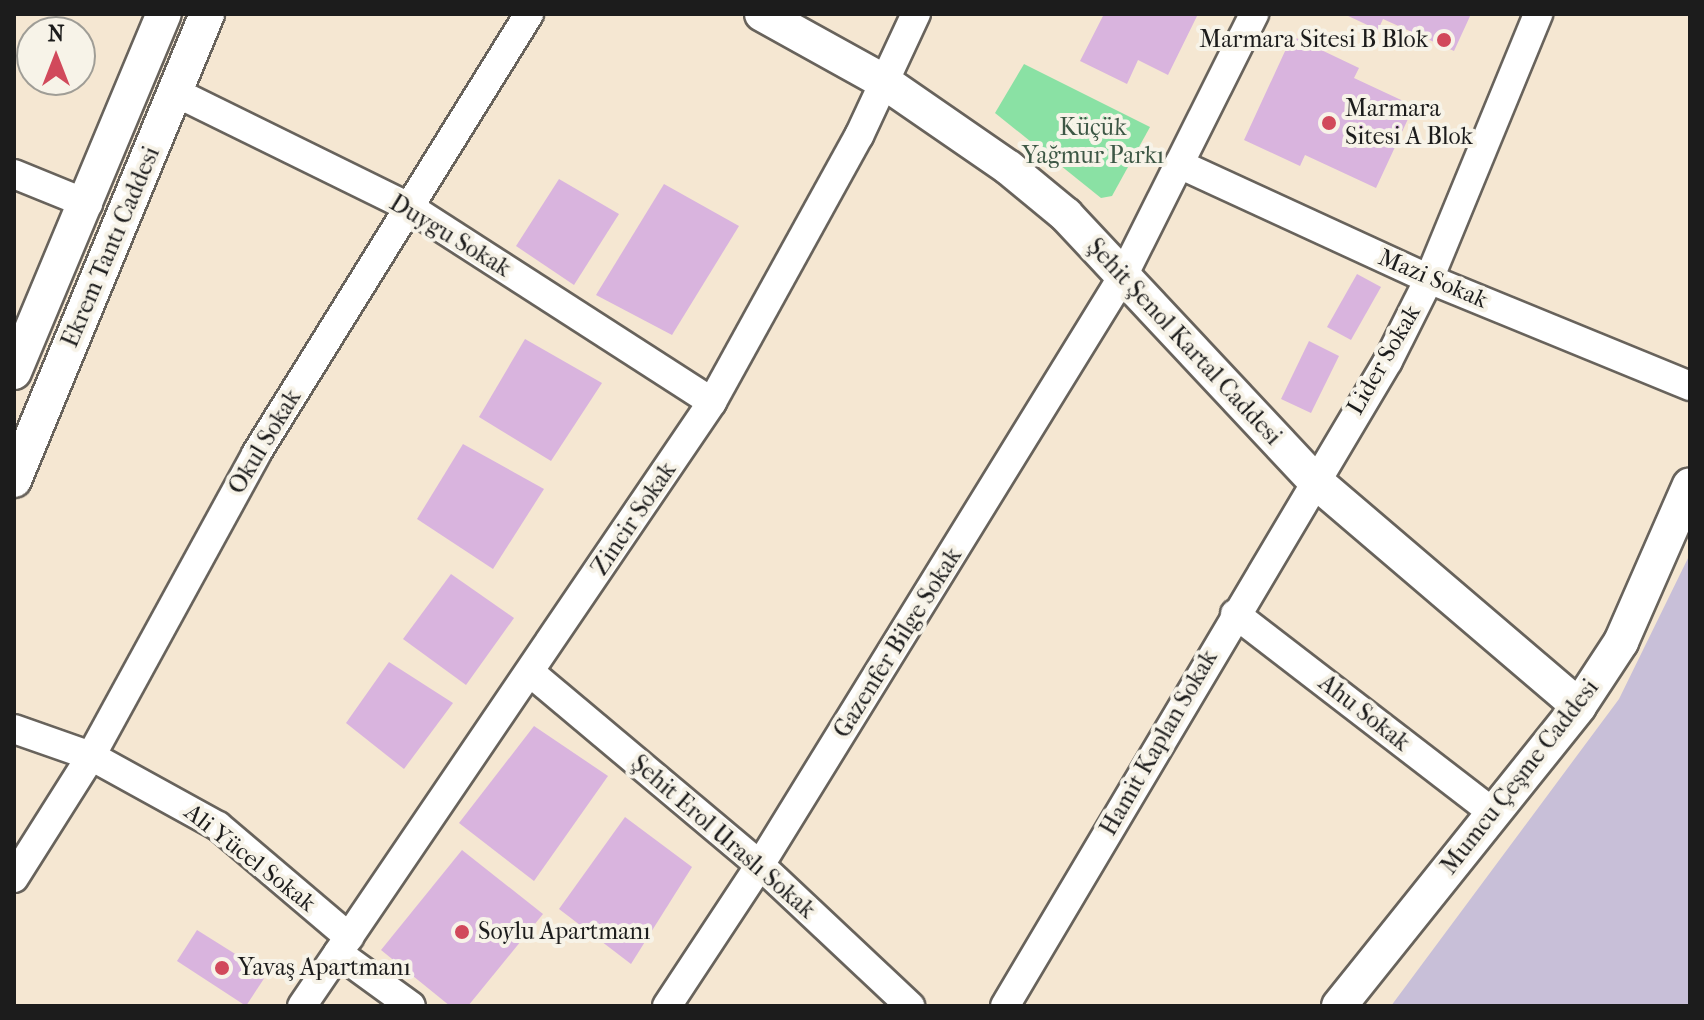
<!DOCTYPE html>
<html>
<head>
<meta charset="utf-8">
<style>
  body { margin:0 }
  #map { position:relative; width:1704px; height:1020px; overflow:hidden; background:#f5e7d2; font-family:"IM FELL French Canon",serif }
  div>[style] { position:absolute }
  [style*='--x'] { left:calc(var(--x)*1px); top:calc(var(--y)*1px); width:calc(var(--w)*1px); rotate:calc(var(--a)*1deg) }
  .industrial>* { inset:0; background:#c8bfd8 }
  .green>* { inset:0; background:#8ae1a4 }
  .building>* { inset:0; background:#d9b4de }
  .roads { filter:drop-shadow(2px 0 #68635c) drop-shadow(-2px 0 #68635c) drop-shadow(0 2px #68635c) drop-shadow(0 -2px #68635c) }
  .minor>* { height:28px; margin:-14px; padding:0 14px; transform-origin:14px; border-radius:14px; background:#fff }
  .tertiary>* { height:34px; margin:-17px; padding:0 17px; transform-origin:17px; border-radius:17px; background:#fff }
  .dots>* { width:22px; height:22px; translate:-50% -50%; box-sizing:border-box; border:4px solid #f7f3e8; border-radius:50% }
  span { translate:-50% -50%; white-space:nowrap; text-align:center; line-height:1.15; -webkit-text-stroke:8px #f7f3e8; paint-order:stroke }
  .poi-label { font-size:24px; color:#1c1c1c }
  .right { translate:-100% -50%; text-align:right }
  .left { translate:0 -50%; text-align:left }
  .park-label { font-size:24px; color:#3d5745 }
  .street-label { font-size:24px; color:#1c1c1c }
  .frame { position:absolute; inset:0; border:16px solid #1c1c1c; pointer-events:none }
  .north { position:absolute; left:16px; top:16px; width:80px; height:80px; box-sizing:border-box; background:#f7f3e8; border:2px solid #9f9d96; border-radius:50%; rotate:0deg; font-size:22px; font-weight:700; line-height:32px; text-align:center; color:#1c1c1c }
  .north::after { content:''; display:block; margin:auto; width:28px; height:36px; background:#d1495b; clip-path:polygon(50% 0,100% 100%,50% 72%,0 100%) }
</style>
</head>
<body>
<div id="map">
  <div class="industrial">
    <div style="clip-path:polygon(1690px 554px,1690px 1006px,1391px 1006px,1619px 699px)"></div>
  </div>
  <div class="green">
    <div style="clip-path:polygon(1024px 64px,1150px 127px,1112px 196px,1101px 198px,995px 113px)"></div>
  </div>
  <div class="building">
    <div style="clip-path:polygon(1104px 14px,1115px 16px,1198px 14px,1168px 75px,1138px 60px,1127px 84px,1080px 61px)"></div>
    <div style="clip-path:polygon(1344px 14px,1471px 14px,1454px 51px,1383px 19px,1378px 30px)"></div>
    <div style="clip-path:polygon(1292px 36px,1359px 68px,1354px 78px,1414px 106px,1376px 188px,1305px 155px,1300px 166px,1244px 140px)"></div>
    <div style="clip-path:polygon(559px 179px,619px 214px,574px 285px,516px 246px)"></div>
    <div style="clip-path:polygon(664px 184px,739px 226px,672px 335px,596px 295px)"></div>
    <div style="clip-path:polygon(1357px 274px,1381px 287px,1351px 340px,1327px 327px)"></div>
    <div style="clip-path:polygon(525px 339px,602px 383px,551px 461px,479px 417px)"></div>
    <div style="clip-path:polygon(1309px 341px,1339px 356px,1311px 413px,1281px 399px)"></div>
    <div style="clip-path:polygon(463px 444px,544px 489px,493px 569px,417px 519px)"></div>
    <div style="clip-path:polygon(451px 574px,514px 618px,466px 685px,403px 639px)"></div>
    <div style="clip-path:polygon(389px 662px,453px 703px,404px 769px,346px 723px)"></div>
    <div style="clip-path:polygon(534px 726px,608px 776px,534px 881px,459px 823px)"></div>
    <div style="clip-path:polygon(625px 817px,692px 867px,631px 964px,559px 909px)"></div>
    <div style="clip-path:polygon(462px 850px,543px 914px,468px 1006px,450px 1006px,381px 950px)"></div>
    <div style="clip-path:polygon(197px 930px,267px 974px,246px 1006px,177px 961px)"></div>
  </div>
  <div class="roads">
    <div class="minor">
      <div style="--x:175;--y:92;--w:263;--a:26.2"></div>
      <div style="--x:411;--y:208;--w:358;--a:32.8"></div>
      <div style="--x:1179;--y:164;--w:275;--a:24.7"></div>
      <div style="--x:1429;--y:279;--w:282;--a:22.3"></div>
      <div style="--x:14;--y:174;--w:80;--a:22.1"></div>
      <div style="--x:1235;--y:614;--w:326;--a:37.6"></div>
      <div style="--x:531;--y:673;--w:299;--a:40"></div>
      <div style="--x:760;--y:865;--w:206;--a:43.2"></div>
      <div style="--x:14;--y:729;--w:82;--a:19.3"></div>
      <div style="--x:91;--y:756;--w:145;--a:28.9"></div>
      <div style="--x:218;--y:826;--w:172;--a:40.3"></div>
      <div style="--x:14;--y:878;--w:144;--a:-57.7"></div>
      <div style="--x:91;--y:756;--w:344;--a:-61.3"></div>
      <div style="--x:256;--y:454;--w:518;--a:-58.18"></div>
      <div style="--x:338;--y:953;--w:90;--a:36"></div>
      <div style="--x:302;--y:1006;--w:730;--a:-55.83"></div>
      <div style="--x:712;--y:402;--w:304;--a:-61.1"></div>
      <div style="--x:859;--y:136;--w:135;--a:-65"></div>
      <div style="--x:667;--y:1006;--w:169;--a:-56.6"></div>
      <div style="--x:760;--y:865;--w:692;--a:-58.35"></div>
      <div style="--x:1123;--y:276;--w:293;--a:-63.4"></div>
      <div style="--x:1005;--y:1006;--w:750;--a:-59.3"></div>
      <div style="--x:1388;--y:361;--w:92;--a:-63.4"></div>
      <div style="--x:1429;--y:279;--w:287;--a:-67.6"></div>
    </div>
    <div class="tertiary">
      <div style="--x:762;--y:14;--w:138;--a:29"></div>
      <div style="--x:883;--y:81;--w:153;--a:34.6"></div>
      <div style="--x:1009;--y:168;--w:74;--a:39.5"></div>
      <div style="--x:1066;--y:215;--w:363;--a:46.9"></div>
      <div style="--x:1314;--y:480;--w:348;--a:40.5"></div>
      <div style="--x:14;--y:372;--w:388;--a:-67.3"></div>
      <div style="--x:14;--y:480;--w:504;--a:-67.5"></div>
      <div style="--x:1339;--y:1006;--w:384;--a:-51.3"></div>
      <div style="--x:1579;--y:706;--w:77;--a:-56.7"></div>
      <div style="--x:1621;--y:642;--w:171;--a:-66.3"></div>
    </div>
  </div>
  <div class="dots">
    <div style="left:1444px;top:40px;background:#d1495b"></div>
    <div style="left:1329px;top:123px;background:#d1495b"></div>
    <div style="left:462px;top:932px;background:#d1495b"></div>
    <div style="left:222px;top:968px;background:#d1495b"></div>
  </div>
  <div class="poi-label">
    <span class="right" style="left:1428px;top:40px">Marmara Sitesi B Blok</span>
    <span class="left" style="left:1345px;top:123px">Marmara<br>Sitesi A Blok</span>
    <span class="left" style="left:478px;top:932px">Soylu Apartmanı</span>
    <span class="left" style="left:238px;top:968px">Yavaş Apartmanı</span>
  </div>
  <div class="park-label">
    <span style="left:1093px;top:142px">Küçük<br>Yağmur Parkı</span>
  </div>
  <div class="street-label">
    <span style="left:450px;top:236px;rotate:31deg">Duygu Sokak</span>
    <span style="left:111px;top:247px;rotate:-67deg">Ekrem Tantı Caddesi</span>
    <span style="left:1433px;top:279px;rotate:23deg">Mazi Sokak</span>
    <span style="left:1184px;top:342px;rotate:47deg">Şehit Şenol Kartal Caddesi</span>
    <span style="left:1384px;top:360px;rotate:-60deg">Lider Sokak</span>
    <span style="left:265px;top:442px;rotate:-59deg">Okul Sokak</span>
    <span style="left:634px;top:519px;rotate:-56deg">Zincir Sokak</span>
    <span style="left:898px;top:643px;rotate:-58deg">Gazenfer Bilge Sokak</span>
    <span style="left:1364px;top:713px;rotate:38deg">Ahu Sokak</span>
    <span style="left:1159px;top:743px;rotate:-60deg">Hamit Kaplan Sokak</span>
    <span style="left:1520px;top:777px;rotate:-52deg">Mumcu Çeşme Caddesi</span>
    <span style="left:723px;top:837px;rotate:41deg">Şehit Erol Uraslı Sokak</span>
    <span style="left:250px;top:858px;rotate:38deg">Ali Yücel Sokak</span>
  </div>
  <div class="frame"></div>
  <div class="north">N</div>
</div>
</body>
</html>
